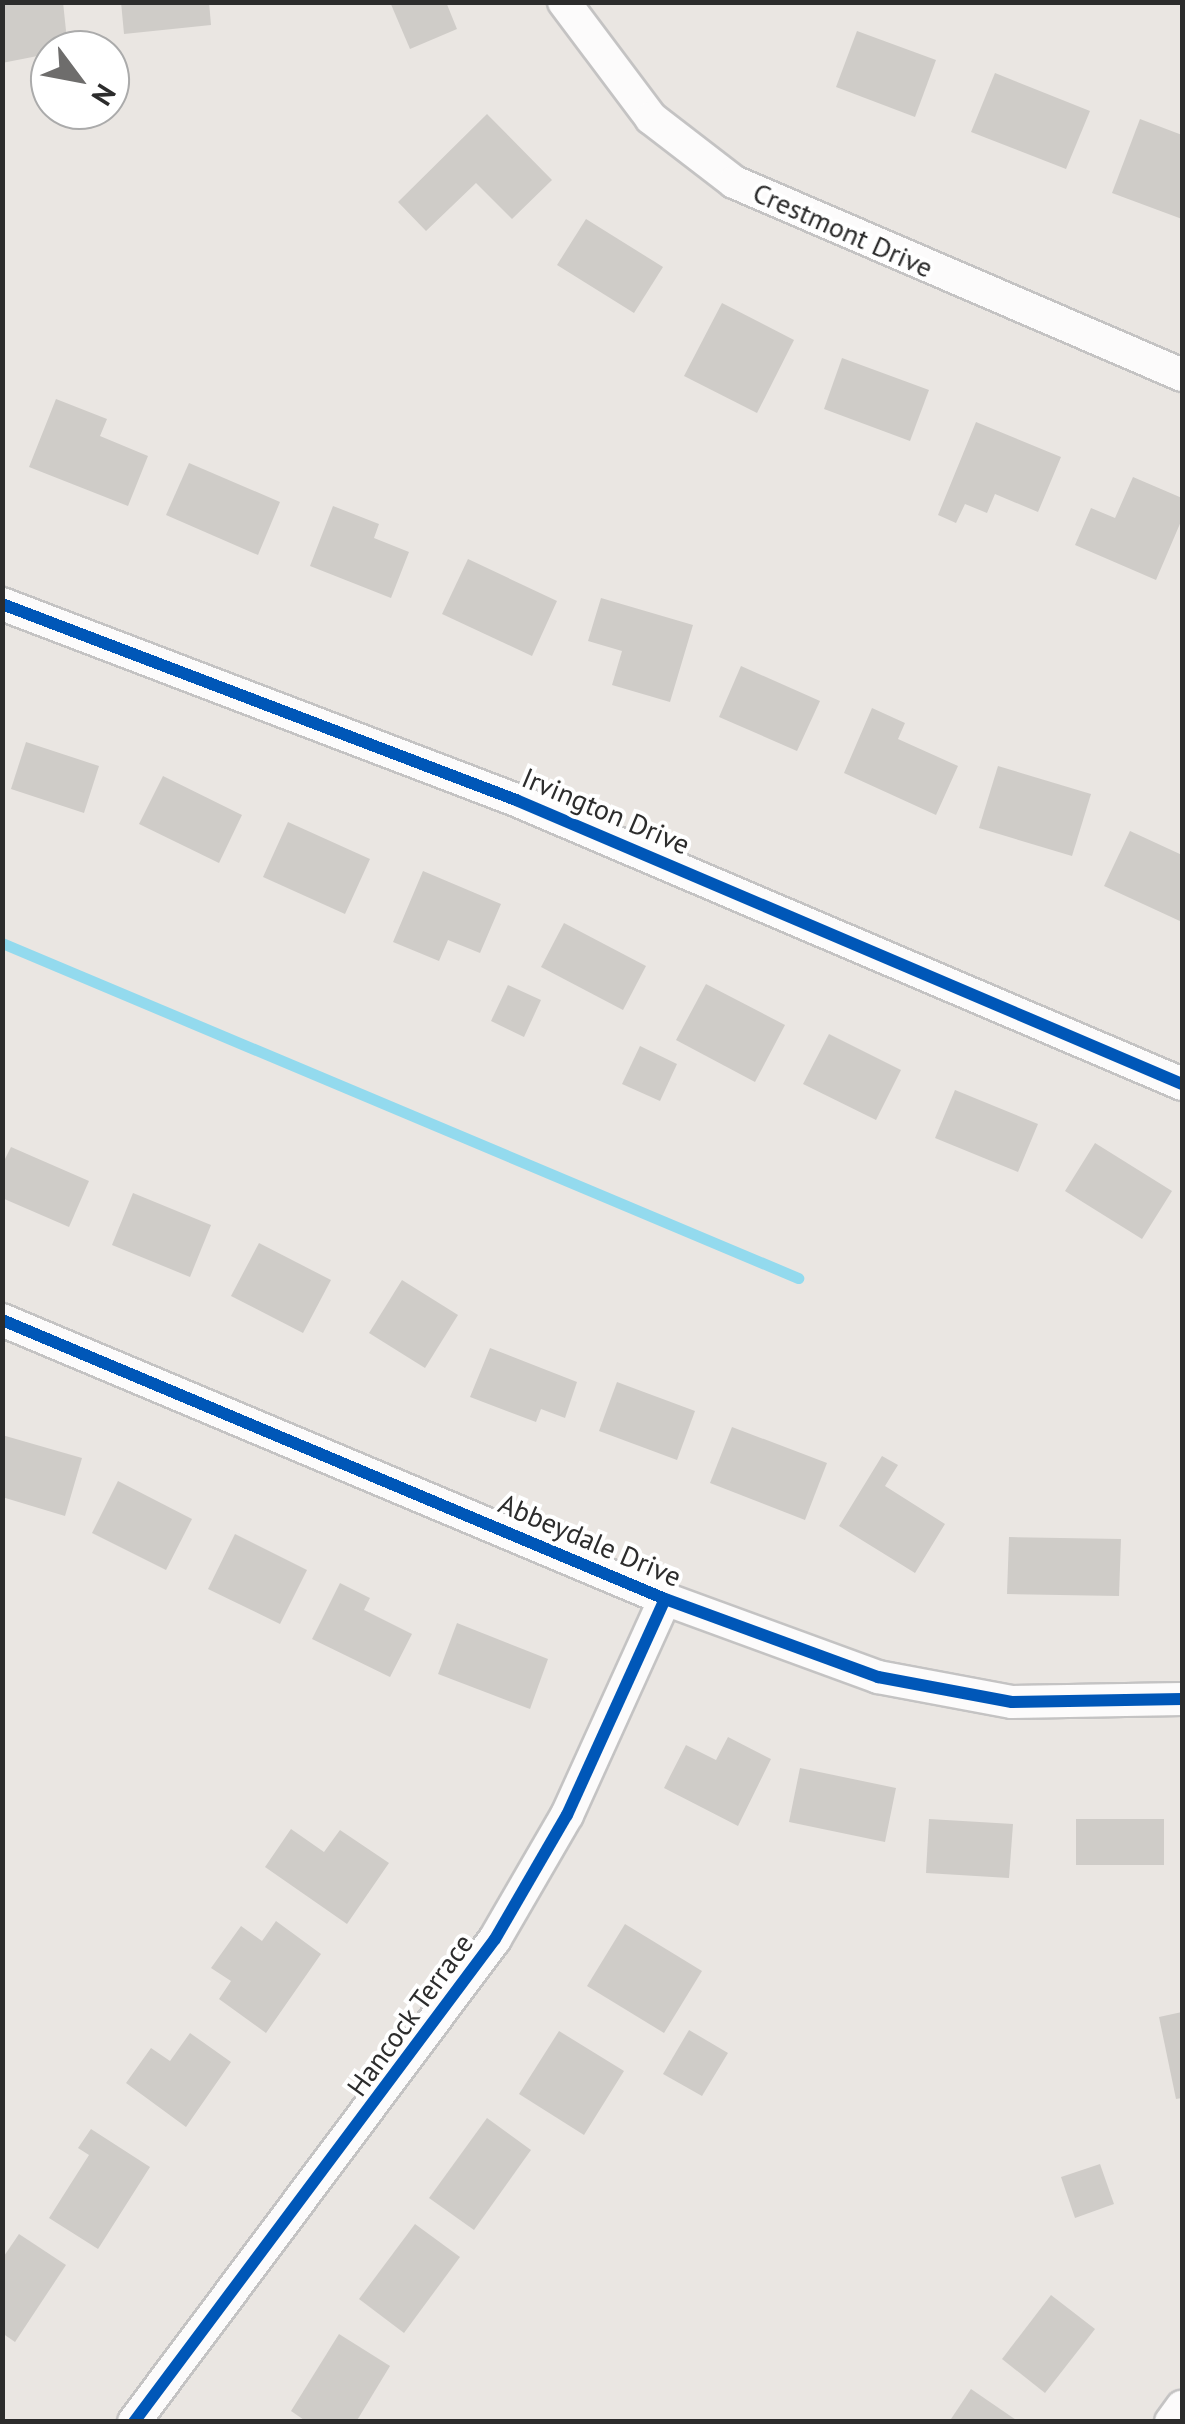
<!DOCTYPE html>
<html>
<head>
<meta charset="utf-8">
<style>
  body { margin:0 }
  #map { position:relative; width:1185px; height:2424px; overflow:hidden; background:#eae6e2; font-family:"PT Sans",sans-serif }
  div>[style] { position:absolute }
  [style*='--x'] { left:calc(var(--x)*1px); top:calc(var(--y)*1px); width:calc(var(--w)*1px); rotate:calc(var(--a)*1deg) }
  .stream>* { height:11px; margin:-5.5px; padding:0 5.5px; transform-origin:5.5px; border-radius:5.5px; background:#93daee }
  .building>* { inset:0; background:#cfccc8 }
  .roads { filter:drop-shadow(2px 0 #c4c3c3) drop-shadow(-2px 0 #c4c3c3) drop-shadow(0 2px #c4c3c3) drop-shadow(0 -2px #c4c3c3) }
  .minor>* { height:32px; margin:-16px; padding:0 16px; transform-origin:16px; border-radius:16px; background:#fcfbfb }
  .cycleway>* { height:12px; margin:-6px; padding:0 6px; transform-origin:6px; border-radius:6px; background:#0057b8 }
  span { translate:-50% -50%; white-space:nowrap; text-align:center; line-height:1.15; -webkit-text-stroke:8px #fff; paint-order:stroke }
  .street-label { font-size:28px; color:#2c2c2c }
  .frame { position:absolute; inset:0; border:5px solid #2c2c2c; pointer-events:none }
  .north { position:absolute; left:30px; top:30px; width:100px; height:100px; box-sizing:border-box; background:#fff; border:2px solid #ababab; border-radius:50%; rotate:122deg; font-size:28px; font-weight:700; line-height:40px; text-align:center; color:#2c2c2c }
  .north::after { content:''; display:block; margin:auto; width:35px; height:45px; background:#6e6d6c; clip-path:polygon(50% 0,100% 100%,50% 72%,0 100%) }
</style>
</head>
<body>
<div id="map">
  <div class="stream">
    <div style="--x:2;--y:943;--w:864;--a:22.82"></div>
  </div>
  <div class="building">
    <div style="clip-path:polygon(19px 2px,63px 2px,68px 50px,2px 63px,2px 4px)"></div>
    <div style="clip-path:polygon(121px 2px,209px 2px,211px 25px,124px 34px)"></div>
    <div style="clip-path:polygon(390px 2px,446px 2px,457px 29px,410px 49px)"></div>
    <div style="clip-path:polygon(857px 31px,936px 60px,915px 117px,836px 87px)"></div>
    <div style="clip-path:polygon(995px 73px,1090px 111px,1066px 169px,971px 132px)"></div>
    <div style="clip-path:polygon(487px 114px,552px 180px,512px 219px,476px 183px,426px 231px,398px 202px)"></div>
    <div style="clip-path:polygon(1140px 119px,1182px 135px,1182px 219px,1112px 193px)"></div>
    <div style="clip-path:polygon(586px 219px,663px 267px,634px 313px,557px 265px)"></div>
    <div style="clip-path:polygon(722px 303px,794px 340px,757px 413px,684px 376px)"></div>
    <div style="clip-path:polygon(842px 358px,929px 390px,910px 441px,824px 409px)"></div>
    <div style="clip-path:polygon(56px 399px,107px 419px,100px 436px,148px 456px,128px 506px,29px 467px)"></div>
    <div style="clip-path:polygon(976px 422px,1061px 457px,1038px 512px,995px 494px,987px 513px,965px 504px,956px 523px,938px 515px)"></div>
    <div style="clip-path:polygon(189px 463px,280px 502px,258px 555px,166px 515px)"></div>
    <div style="clip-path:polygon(1133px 477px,1182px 498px,1182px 519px,1156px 580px,1075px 545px,1091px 508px,1115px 518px)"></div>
    <div style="clip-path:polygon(333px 506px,379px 524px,374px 538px,409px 552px,391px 598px,310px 566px)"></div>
    <div style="clip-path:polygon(468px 559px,557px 601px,532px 656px,442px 614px)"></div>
    <div style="clip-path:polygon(601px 598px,693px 625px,670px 702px,612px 685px,622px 651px,588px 641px)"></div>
    <div style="clip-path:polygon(741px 666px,820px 701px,797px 751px,719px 717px)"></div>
    <div style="clip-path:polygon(872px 708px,905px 723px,898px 739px,958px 766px,936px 815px,844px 773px)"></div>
    <div style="clip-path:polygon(26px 742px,99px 766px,84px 813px,11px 789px)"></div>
    <div style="clip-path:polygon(998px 766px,1091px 794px,1072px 856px,979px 828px)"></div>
    <div style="clip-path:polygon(163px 776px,242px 815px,219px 863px,139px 824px)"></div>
    <div style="clip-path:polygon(288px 822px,370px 859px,345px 914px,263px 877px)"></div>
    <div style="clip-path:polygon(1130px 831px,1182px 855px,1182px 922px,1104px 886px)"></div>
    <div style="clip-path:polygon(423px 871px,501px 904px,480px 953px,448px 940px,439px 961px,393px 942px)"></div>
    <div style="clip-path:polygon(564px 923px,646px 966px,623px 1010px,541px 967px)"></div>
    <div style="clip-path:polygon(706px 984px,785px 1025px,755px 1082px,676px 1040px)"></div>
    <div style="clip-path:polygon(508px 985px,541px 1000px,524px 1037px,491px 1021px)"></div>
    <div style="clip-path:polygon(829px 1034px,901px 1070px,876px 1120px,803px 1084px)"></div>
    <div style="clip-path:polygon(640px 1046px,677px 1064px,660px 1101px,622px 1084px)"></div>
    <div style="clip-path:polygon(955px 1090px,1038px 1124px,1018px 1172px,935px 1138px)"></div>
    <div style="clip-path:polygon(1095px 1143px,1172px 1191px,1142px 1239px,1065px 1191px)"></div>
    <div style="clip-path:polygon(11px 1147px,89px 1181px,69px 1227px,2px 1198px,2px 1165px)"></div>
    <div style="clip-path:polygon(133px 1193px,211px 1225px,190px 1277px,112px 1245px)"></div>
    <div style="clip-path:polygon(259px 1243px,331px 1280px,303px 1333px,231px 1296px)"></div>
    <div style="clip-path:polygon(402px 1280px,458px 1315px,425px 1368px,369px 1333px)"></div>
    <div style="clip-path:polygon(490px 1348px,577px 1382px,565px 1418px,541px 1409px,536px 1422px,470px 1397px)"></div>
    <div style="clip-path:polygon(617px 1382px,695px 1411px,677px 1460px,599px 1431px)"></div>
    <div style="clip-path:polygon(732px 1427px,827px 1463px,805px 1520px,710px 1483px)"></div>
    <div style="clip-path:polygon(2px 1435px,82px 1458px,65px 1516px,2px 1497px)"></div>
    <div style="clip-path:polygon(882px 1456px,898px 1465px,885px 1486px,945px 1524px,915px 1573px,839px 1526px)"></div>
    <div style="clip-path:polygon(118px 1481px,192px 1519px,166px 1570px,92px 1533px)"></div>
    <div style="clip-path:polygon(235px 1534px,307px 1570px,280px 1624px,208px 1589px)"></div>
    <div style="clip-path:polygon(1009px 1537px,1121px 1539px,1119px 1596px,1007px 1594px)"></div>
    <div style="clip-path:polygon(340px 1583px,370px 1598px,364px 1610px,412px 1634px,390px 1677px,312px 1639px)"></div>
    <div style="clip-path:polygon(457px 1623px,548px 1659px,530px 1709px,438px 1674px)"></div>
    <div style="clip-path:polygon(728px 1737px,771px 1759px,738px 1826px,664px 1788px,686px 1745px,716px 1760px)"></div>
    <div style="clip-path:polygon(800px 1768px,896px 1788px,885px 1842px,789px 1822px)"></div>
    <div style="clip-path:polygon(929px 1819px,1013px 1824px,1009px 1878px,926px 1873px)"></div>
    <div style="clip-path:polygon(1076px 1819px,1164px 1819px,1164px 1865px,1076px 1865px)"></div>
    <div style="clip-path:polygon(291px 1829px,324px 1852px,340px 1830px,389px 1863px,347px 1924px,265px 1867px)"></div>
    <div style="clip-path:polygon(276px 1921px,321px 1954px,266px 2033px,219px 1999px,231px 1981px,211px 1968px,241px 1926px,262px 1941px)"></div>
    <div style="clip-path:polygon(625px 1924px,702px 1971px,664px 2033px,587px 1986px)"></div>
    <div style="clip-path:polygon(1182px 2012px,1182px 2098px,1176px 2099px,1159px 2017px)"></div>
    <div style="clip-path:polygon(689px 2030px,728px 2053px,702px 2096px,663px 2074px)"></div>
    <div style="clip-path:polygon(559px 2031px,624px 2071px,584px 2135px,519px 2094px)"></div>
    <div style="clip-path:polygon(190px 2033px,231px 2062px,186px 2127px,126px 2083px,151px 2048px,170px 2061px)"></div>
    <div style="clip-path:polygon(487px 2118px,531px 2150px,474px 2230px,429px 2198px)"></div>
    <div style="clip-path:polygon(91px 2129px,150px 2167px,98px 2249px,49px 2218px,89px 2155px,78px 2148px)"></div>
    <div style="clip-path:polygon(1100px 2164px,1114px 2204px,1075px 2218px,1061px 2177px)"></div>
    <div style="clip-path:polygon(415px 2224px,460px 2257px,404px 2333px,359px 2299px)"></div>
    <div style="clip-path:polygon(19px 2234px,66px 2265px,15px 2342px,2px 2333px,2px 2259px)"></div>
    <div style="clip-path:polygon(1051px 2295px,1095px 2329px,1045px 2393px,1002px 2359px)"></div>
    <div style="clip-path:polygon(339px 2334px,390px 2366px,356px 2422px,307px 2422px,291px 2411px)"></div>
    <div style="clip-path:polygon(971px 2389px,1019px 2422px,949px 2422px)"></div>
  </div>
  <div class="roads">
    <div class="minor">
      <div style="--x:564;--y:2;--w:145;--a:53.1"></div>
      <div style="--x:651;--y:118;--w:105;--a:37.6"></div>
      <div style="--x:734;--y:182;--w:488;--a:23.3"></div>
      <div style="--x:2;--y:604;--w:550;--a:20.87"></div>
      <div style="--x:516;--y:800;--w:724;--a:23.09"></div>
      <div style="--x:2;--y:1320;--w:719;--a:22.82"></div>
      <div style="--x:665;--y:1599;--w:227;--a:20.1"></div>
      <div style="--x:878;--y:1677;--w:136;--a:10.6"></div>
      <div style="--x:1012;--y:1702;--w:170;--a:-1"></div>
      <div style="--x:134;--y:2422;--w:603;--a:-53.23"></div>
      <div style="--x:495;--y:1939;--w:143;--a:-59.9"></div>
      <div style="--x:567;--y:1815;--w:237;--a:-65.6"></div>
      <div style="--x:1171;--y:2422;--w:19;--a:-54"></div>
    </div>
  </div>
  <div class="cycleway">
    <div style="--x:2;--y:604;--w:550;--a:20.87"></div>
    <div style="--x:516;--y:800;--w:724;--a:23.09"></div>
    <div style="--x:2;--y:1320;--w:719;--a:22.82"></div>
    <div style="--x:665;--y:1599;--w:227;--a:20.1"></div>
    <div style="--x:878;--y:1677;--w:136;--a:10.6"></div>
    <div style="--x:1012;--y:1702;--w:170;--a:-1"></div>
    <div style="--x:134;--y:2422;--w:603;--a:-53.23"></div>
    <div style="--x:495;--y:1939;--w:143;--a:-59.9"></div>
    <div style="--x:567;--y:1815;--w:237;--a:-65.6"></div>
  </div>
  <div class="street-label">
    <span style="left:843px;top:230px;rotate:24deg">Crestmont Drive</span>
    <span style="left:606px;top:811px;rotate:23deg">Irvington Drive</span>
    <span style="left:590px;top:1540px;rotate:23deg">Abbeydale Drive</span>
    <span style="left:410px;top:2015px;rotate:-54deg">Hancock Terrace</span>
  </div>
  <div class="frame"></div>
  <div class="north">N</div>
</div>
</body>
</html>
